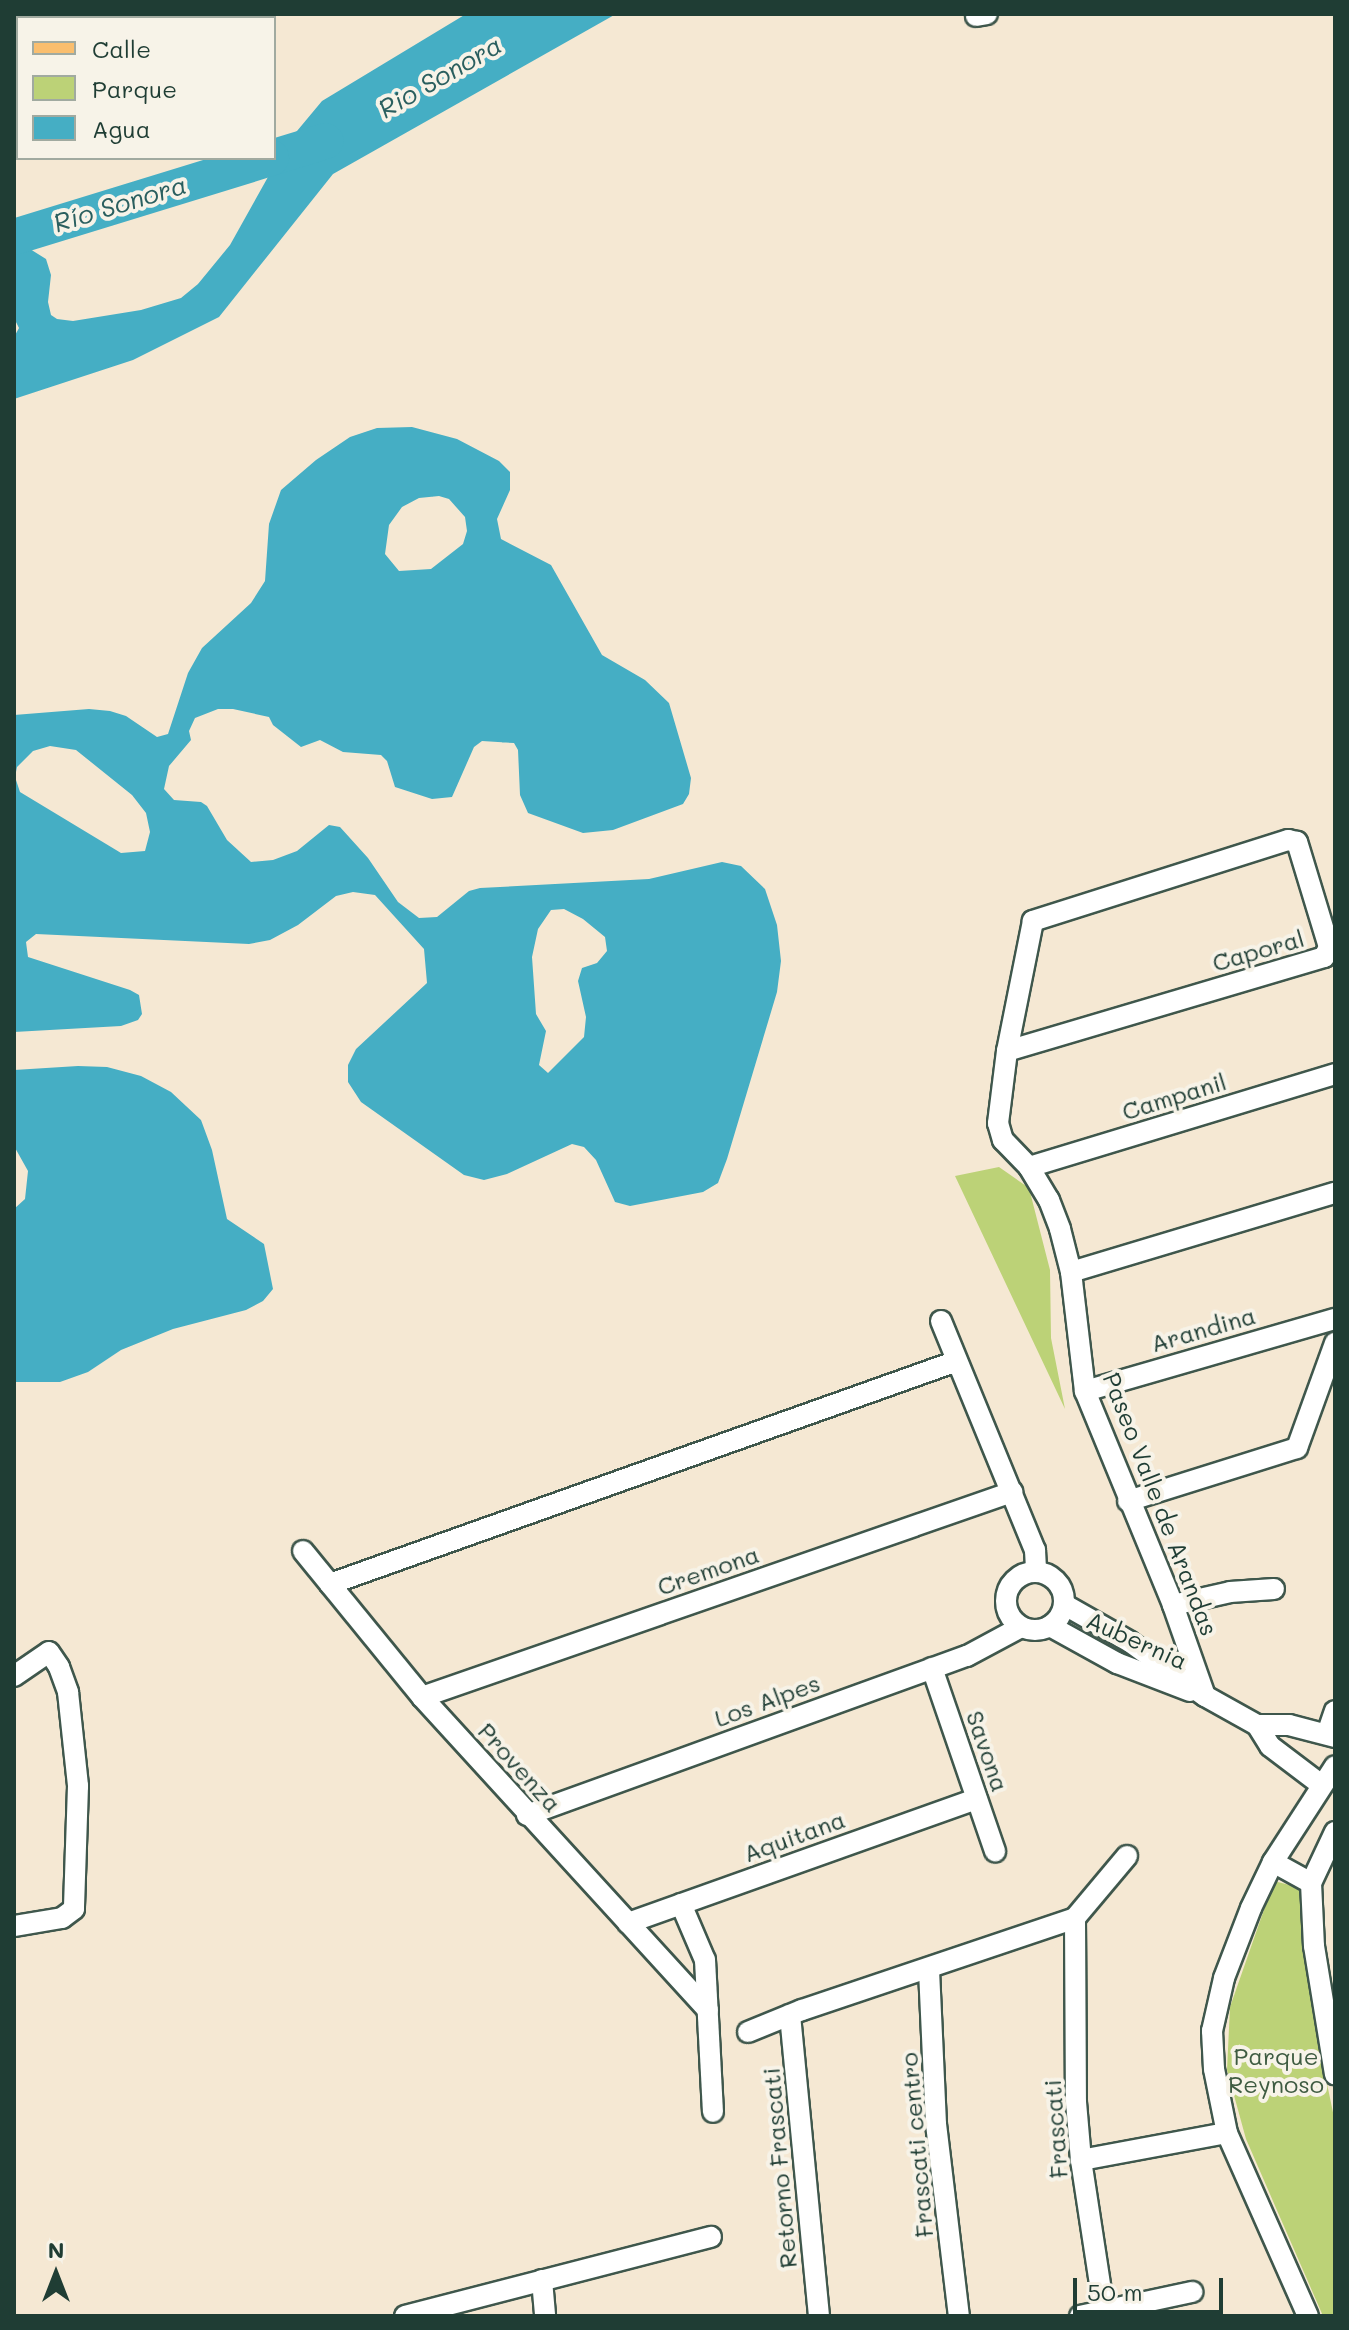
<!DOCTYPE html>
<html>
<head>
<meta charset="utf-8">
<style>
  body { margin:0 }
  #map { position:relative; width:1349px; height:2330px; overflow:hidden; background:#f5e8d3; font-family:Mali,sans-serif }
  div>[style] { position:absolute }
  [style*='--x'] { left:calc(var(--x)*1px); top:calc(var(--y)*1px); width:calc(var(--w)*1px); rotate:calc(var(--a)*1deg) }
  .green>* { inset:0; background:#bcd277 }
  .water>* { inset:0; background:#45aec4 }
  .river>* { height:36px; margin:-18px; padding:0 18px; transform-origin:18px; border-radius:18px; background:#45aec4 }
  .roads { filter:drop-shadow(2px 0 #3f574c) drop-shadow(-2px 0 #3f574c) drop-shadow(0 2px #3f574c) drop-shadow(0 -2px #3f574c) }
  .minor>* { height:20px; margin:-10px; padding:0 10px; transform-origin:10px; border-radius:10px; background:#fff }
  .minor>.ring { margin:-10px; padding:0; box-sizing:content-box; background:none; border:20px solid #fff; border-radius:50% }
  .major>* { height:24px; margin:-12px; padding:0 12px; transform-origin:12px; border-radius:12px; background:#fabe6e }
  span { translate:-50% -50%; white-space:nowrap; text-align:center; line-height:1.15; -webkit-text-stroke:8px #f7f3e8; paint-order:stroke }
  .street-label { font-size:24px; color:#1f3d34 }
  .park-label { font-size:24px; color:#3e5b41 }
  .water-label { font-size:26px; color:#2a5f5f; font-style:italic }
  .frame { position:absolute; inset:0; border:16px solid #1f3d34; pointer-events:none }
  .legend { position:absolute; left:16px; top:16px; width:260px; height:144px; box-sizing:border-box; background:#f7f3e8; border:2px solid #a1aaa0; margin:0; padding:10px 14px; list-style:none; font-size:24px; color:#1f3d34 }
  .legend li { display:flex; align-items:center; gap:16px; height:40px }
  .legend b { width:40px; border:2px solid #a1aaa0 }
  .north { position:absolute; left:16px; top:2234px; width:80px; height:80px; -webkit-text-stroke:6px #f7f3e8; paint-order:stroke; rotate:0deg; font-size:22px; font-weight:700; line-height:32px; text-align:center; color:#1f3d34 }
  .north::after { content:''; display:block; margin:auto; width:28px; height:36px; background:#1f3d34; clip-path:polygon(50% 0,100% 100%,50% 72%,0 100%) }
  .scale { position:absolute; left:1073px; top:2278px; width:150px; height:36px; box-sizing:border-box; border:4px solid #1f3d34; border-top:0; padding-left:10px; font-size:24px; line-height:28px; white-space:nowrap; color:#1f3d34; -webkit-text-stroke:6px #f7f3e8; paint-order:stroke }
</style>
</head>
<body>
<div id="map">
  <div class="green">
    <div style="clip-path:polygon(999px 1167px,1029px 1188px,1050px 1270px,1051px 1338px,1065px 1409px,955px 1176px)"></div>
    <div style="clip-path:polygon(1274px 1881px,1301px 1888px,1320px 2050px,1335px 2122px,1335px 2316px,1323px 2316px,1246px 2139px,1227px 2070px,1230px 2007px)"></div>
  </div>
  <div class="water">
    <div style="clip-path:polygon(466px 14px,616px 14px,333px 174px,219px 317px,133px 360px,14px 399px,14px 337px,19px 328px,14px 318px,14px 239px,46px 259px,51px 275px,48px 302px,51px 315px,57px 319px,73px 321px,141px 310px,181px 298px,198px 284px,230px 245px,287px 143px,322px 101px)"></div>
    <div style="clip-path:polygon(evenodd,412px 427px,457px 439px,499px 461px,510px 472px,510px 490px,497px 519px,501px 539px,551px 565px,602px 655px,645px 680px,669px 703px,691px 778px,689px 794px,683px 804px,613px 830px,583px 833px,528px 813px,520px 795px,518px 750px,514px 743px,482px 741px,474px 747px,452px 797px,432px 799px,395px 787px,387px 761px,381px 755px,343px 752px,320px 740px,301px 747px,273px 725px,269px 717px,233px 709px,218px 709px,195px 718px,189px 731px,191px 740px,169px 766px,164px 789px,174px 800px,201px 802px,207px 806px,227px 840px,251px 862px,273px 860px,297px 851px,329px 825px,340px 827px,368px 858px,398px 902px,419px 918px,437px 917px,469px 891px,480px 888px,649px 879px,722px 862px,741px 866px,765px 889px,777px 925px,781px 961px,777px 992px,727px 1159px,718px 1183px,703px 1192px,630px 1206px,615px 1202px,596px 1160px,584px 1147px,572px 1144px,507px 1174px,484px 1180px,464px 1175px,361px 1102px,348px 1082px,348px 1065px,356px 1049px,427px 983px,424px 949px,375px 895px,353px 892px,336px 896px,298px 925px,270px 940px,249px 944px,36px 934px,26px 942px,28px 957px,130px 990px,139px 995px,142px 1014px,138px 1020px,121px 1026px,14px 1032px,14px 715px,89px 709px,110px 711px,126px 716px,157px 737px,168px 734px,188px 673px,202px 648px,251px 603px,265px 581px,269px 524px,281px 490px,316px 460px,350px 437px,377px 428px,412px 427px,439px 496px,449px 499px,465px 517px,467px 531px,463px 544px,431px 569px,399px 571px,385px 554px,389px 525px,402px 507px,419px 498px,439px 496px,412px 427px,50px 746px,76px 750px,132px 795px,146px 813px,150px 832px,145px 851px,121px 853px,20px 792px,15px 777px,17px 767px,33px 751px,50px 746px,412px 427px,551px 910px,564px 909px,583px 919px,605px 937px,607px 951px,597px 963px,582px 968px,578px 981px,586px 1017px,584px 1037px,548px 1073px,539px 1065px,546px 1031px,536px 1014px,532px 957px,538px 929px,551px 910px)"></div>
    <div style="clip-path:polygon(78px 1066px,107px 1067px,141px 1076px,171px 1092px,201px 1120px,212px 1150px,227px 1219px,264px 1244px,273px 1289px,263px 1301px,246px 1310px,173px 1329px,121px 1350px,88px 1372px,60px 1382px,14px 1382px,14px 1209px,25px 1199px,28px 1171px,14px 1146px,14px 1070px)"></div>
  </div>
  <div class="river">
    <div style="--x:274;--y:157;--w:54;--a:-17.1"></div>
    <div style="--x:14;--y:237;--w:269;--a:-17.1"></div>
  </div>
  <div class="roads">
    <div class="minor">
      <div style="--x:976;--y:16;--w:11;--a:-10"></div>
      <div style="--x:1007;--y:1051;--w:331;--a:-16.5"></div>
      <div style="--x:1324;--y:957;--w:11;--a:-63"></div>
      <div style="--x:1329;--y:947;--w:110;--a:-106.9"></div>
      <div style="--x:1297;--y:842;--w:9;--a:-167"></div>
      <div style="--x:1288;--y:840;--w:268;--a:162.4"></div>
      <div style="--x:1033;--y:921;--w:133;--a:101.3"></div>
      <div style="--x:1007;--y:1051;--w:73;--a:97.1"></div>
      <div style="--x:998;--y:1123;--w:18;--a:74"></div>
      <div style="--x:1003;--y:1140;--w:37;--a:46"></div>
      <div style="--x:1029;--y:1167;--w:39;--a:59"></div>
      <div style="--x:1049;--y:1200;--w:31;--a:69"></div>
      <div style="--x:1060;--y:1229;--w:44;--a:75.7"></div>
      <div style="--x:1071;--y:1272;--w:120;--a:83.3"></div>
      <div style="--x:1085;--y:1391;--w:231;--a:67.6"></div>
      <div style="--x:1173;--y:1605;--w:96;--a:70.6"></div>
      <div style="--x:1029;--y:1167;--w:320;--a:-16.9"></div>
      <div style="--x:1071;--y:1272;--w:276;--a:-16.7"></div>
      <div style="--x:941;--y:1321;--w:248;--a:67.7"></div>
      <div style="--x:1035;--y:1550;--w:21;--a:87"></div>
      <div style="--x:1085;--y:1391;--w:260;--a:-16.1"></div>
      <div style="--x:1128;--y:1501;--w:177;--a:-17.4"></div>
      <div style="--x:1297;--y:1448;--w:112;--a:-70.1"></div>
      <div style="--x:303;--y:1551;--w:188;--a:50.8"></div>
      <div style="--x:422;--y:1697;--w:424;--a:47.6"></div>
      <div class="ring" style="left:1006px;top:1572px;width:38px;height:38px"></div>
      <div style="--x:330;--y:1584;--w:665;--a:-19.58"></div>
      <div style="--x:1065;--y:1605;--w:75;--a:29.6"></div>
      <div style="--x:1130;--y:1642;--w:92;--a:35.8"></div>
      <div style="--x:1205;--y:1696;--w:60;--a:29.1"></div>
      <div style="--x:1257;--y:1725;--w:32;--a:0"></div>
      <div style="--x:1289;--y:1725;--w:48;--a:14.6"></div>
      <div style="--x:1173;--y:1605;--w:58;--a:-12.8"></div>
      <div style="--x:1230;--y:1592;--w:44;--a:-3.9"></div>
      <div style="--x:1050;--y:1626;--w:77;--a:28.9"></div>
      <div style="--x:1117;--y:1663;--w:78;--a:21"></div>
      <div style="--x:932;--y:1668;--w:194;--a:71"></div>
      <div style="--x:14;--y:1676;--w:42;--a:-34.4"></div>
      <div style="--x:49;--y:1652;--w:18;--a:56"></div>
      <div style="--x:59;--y:1667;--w:27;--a:70"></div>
      <div style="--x:68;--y:1692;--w:95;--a:83.9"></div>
      <div style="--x:78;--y:1786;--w:123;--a:91.9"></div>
      <div style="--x:74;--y:1909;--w:15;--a:143"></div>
      <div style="--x:62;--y:1918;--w:49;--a:170.5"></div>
      <div style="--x:422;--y:1697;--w:625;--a:-19.16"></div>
      <div style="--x:1257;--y:1725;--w:25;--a:58"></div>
      <div style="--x:1270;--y:1746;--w:63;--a:37.2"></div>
      <div style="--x:1327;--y:1734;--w:24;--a:-71"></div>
      <div style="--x:527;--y:1815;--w:468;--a:-19.9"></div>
      <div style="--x:967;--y:1656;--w:61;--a:-28.2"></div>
      <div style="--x:1335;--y:1832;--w:56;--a:115.2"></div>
      <div style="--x:1311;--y:1883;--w:63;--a:87.3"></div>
      <div style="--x:1314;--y:1946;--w:130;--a:80.7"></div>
      <div style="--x:1273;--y:1862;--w:43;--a:28.9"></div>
      <div style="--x:681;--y:1904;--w:61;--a:66.8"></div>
      <div style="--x:705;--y:1960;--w:152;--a:87"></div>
      <div style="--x:1075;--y:1918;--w:184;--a:89.7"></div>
      <div style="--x:1076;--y:2102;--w:58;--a:85.1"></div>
      <div style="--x:1081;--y:2160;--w:153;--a:81.3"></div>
      <div style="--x:628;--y:1923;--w:370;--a:-19.6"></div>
      <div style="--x:929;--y:1970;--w:154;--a:87.4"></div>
      <div style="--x:936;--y:2124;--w:193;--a:83.2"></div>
      <div style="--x:790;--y:2015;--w:302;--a:84.5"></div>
      <div style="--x:748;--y:2032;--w:58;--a:-22.2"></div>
      <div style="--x:802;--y:2010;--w:288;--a:-18.6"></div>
      <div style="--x:1075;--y:1918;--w:81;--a:-50"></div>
      <div style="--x:1081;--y:2160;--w:148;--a:-10.5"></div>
      <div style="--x:542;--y:2280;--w:36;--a:85"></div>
      <div style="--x:405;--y:2316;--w:316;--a:-14.5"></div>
      <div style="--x:1080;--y:2316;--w:115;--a:-12.1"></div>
      <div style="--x:1308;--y:2316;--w:200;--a:-113.9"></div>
      <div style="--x:1227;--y:2133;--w:65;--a:-101.5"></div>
      <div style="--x:1214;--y:2069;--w:38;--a:-93"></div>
      <div style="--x:1212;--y:2031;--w:54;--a:-77.2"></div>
      <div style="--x:1224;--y:1978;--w:75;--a:-68.9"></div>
      <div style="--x:1251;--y:1908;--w:51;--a:-64.4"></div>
      <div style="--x:1273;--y:1862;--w:114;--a:-57.1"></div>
    </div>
    <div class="major">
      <div style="--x:102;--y:18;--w:12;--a:-20"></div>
      <div style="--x:14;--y:50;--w:4;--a:-27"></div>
    </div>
  </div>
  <div class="street-label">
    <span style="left:1258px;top:950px;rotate:-16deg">Caporal</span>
    <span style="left:1174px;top:1096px;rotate:-17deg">Campanil</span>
    <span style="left:1203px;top:1329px;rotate:-16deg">Arandina</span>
    <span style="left:1161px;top:1504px;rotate:69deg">Paseo Valle de Arandas</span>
    <span style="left:708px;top:1570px;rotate:-19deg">Cremona</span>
    <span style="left:1137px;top:1640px;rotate:24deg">Aubernia</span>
    <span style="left:767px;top:1700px;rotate:-20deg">Los Alpes</span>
    <span style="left:988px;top:1751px;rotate:71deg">Savona</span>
    <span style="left:520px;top:1767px;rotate:48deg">Provenza</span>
    <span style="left:794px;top:1836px;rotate:-20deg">Aquitana</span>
    <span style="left:1055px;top:2129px;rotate:-94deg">Frascati</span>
    <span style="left:916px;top:2145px;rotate:-95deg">Frascati centro</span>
    <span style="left:779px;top:2168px;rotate:-95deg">Retorno Frascati</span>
  </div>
  <div class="park-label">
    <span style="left:1276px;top:2070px">Parque<br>Reynoso</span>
  </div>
  <div class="water-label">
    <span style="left:440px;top:77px;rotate:-30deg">Rio Sonora</span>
    <span style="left:120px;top:204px;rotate:-17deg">Río Sonora</span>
  </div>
  <div class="frame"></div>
  <ul class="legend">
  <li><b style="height:10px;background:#fabe6e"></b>Calle</li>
  <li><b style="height:22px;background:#bcd277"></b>Parque</li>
  <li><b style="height:22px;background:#45aec4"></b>Agua</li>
  </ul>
  <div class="north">N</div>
  <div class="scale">50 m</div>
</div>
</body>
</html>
